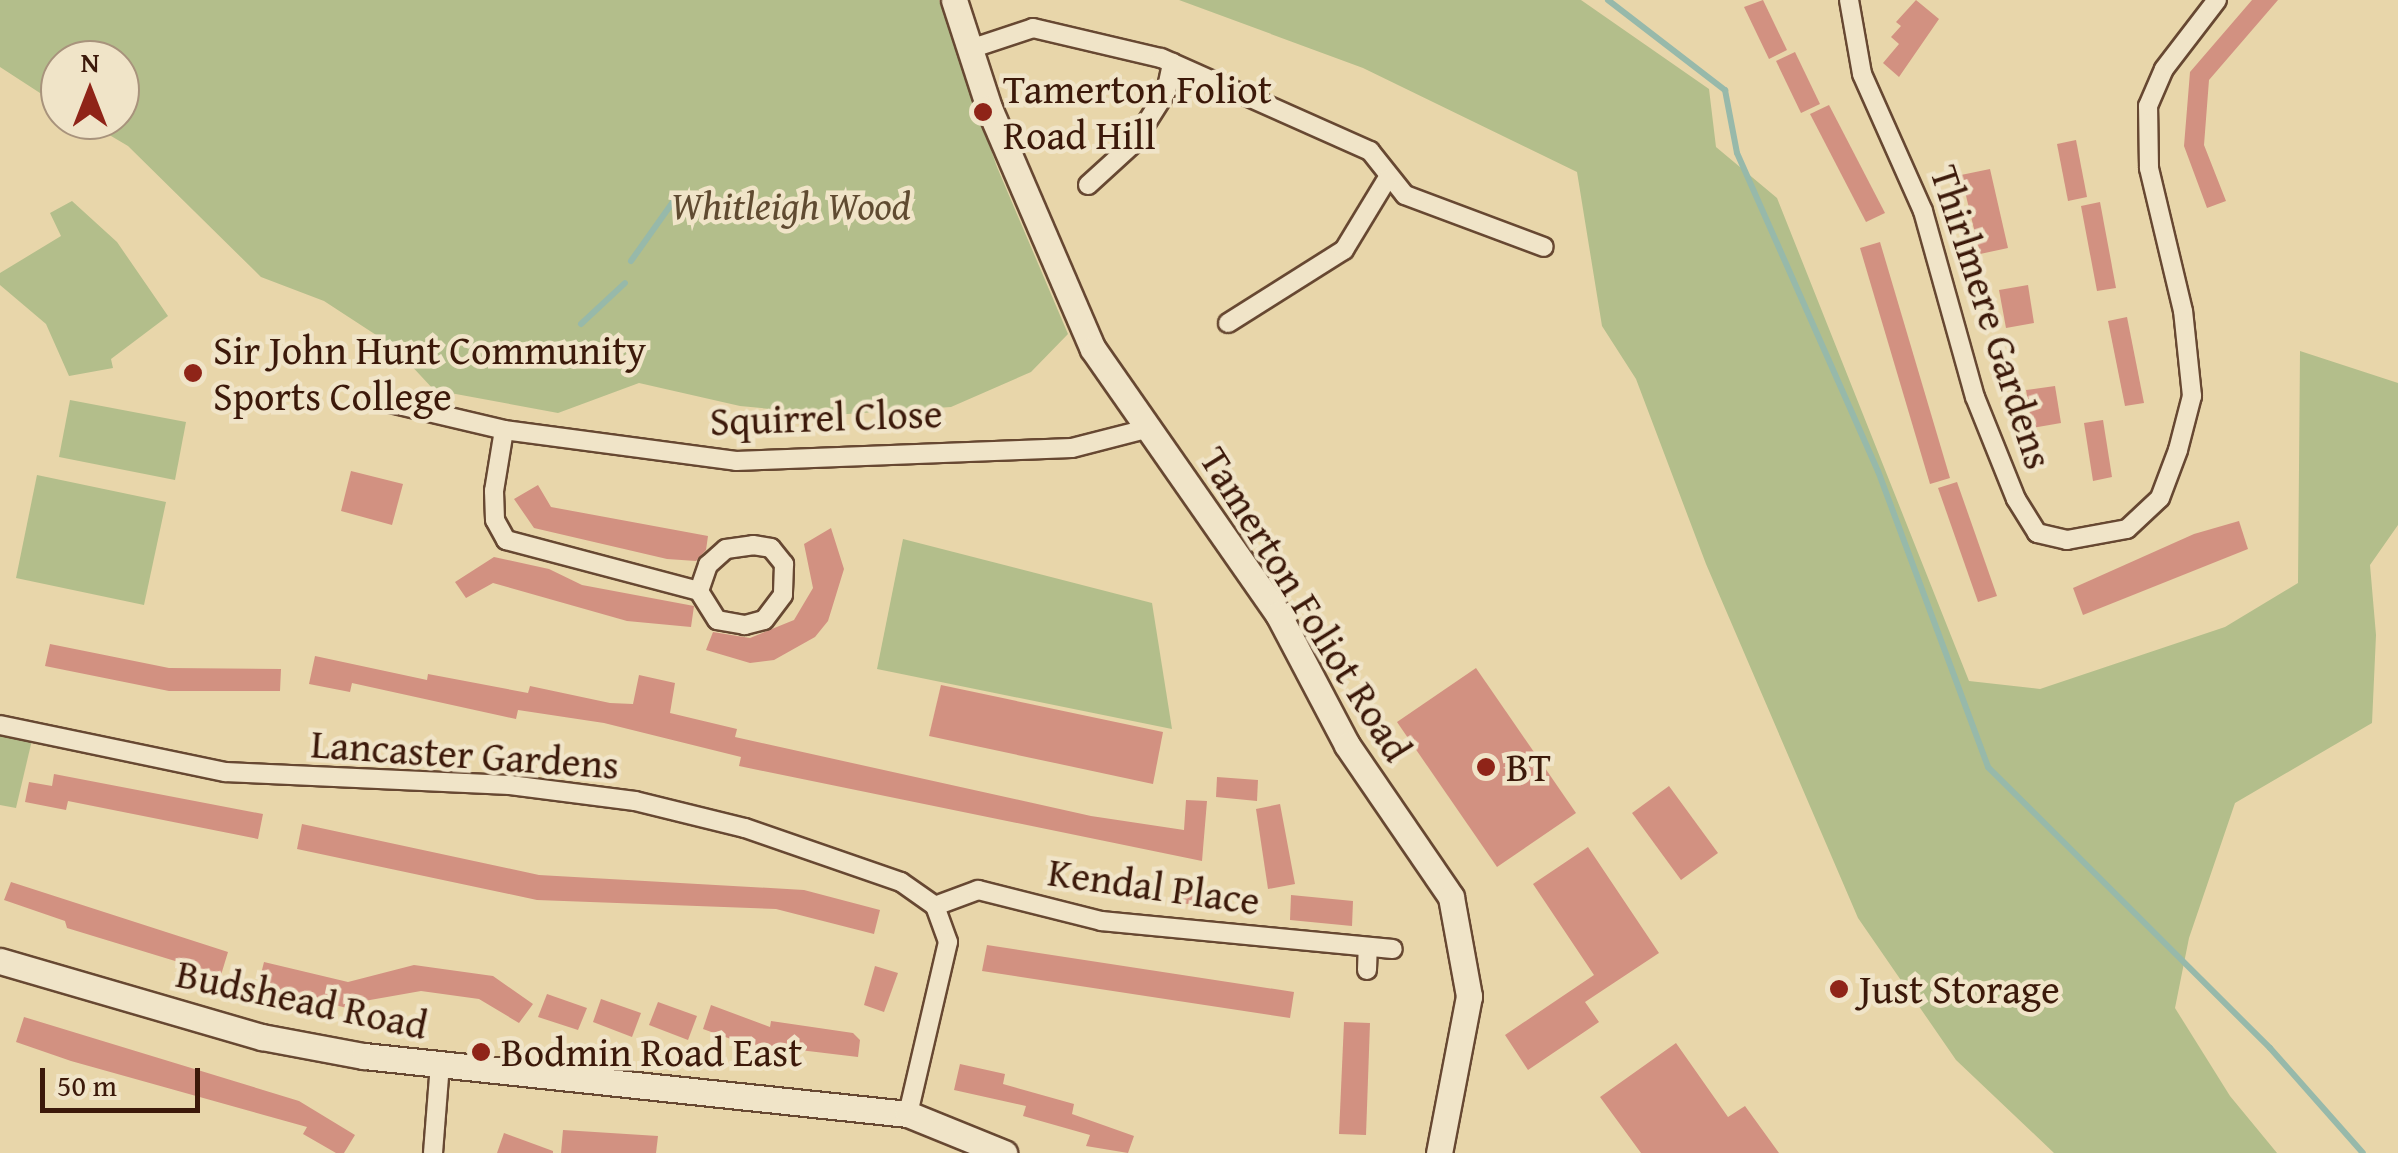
<!DOCTYPE html>
<html>
<head>
<meta charset="utf-8">
<style>
  body { margin:0 }
  #map { position:relative; width:2398px; height:1153px; overflow:hidden; background:#e8d6aa; font-family:"Gentium Book Plus",serif }
  div>[style] { position:absolute }
  [style*='--x'] { left:calc(var(--x)*1px); top:calc(var(--y)*1px); width:calc(var(--w)*1px); rotate:calc(var(--a)*1deg) }
  .green>* { inset:0; background:#b3be8b }
  .stream>* { height:6px; margin:-3px; padding:0 3px; transform-origin:3px; border-radius:3px; background:#97b9aa }
  .building>* { inset:0; background:#d29181 }
  .roads { filter:drop-shadow(2px 0 #674832) drop-shadow(-2px 0 #674832) drop-shadow(0 2px #674832) drop-shadow(0 -2px #674832) }
  .street>* { height:18px; margin:-9px; padding:0 9px; transform-origin:9px; border-radius:9px; background:#f0e4c8 }
  .secondary>* { height:25px; margin:-12.5px; padding:0 12.5px; transform-origin:12.5px; border-radius:12.5px; background:#f0e4c8 }
  .dots>* { width:28px; height:28px; translate:-50% -50%; box-sizing:border-box; border:5px solid #f0e4c8; border-radius:50% }
  span { translate:-50% -50%; white-space:nowrap; text-align:center; line-height:1.15; -webkit-text-stroke:9px #f0e4c8; paint-order:stroke }
  .poi-label { font-size:40px; color:#3c190a }
  .left { translate:0 -50%; text-align:left }
  .park-label { font-size:40px; color:#604b31; font-style:italic }
  .street-label { font-size:40px; color:#3c190a }
  .north { position:absolute; left:40px; top:40px; width:100px; height:100px; box-sizing:border-box; background:#f0e4c8; border:2px solid #a8937c; border-radius:50%; rotate:0deg; font-size:28px; font-weight:700; line-height:40px; text-align:center; color:#3c190a }
  .north::after { content:''; display:block; margin:auto; width:35px; height:45px; background:#8f2418; clip-path:polygon(50% 0,100% 100%,50% 72%,0 100%) }
  .scale { position:absolute; left:40px; top:1068px; width:160px; height:45px; box-sizing:border-box; border:5px solid #3c190a; border-top:0; padding-left:12px; font-size:30px; line-height:35px; white-space:nowrap; color:#3c190a; -webkit-text-stroke:8px #f0e4c8; paint-order:stroke }
</style>
</head>
<body>
<div id="map">
  <div class="green">
    <div style="clip-path:polygon(0 0,939px 0,997px 167px,1068px 334px,1031px 372px,951px 407px,833px 415px,740px 406px,639px 383px,558px 413px,434px 390px,393px 346px,324px 301px,261px 277px,128px 146px,84px 120px,120px 120px,120px 60px,60px 60px,60px 106px,0 67px)"></div>
    <div style="clip-path:polygon(1179px 0,1581px 0,1709px 89px,1716px 147px,1777px 198px,1969px 681px,2040px 689px,2225px 627px,2298px 583px,2300px 351px,2398px 383px,2398px 525px,2370px 565px,2376px 635px,2372px 723px,2235px 803px,2189px 938px,2175px 1008px,2230px 1096px,2277px 1153px,2054px 1153px,1956px 1060px,1858px 918px,1706px 564px,1636px 379px,1602px 326px,1577px 172px,1363px 68px)"></div>
    <div style="clip-path:polygon(72px 201px,117px 242px,168px 316px,111px 359px,113px 368px,69px 376px,46px 324px,0 285px,0 273px,61px 236px,50px 213px)"></div>
    <div style="clip-path:polygon(70px 400px,186px 422px,175px 480px,59px 457px)"></div>
    <div style="clip-path:polygon(37px 475px,166px 502px,144px 605px,16px 578px)"></div>
    <div style="clip-path:polygon(903px 539px,1152px 603px,1172px 729px,877px 669px)"></div>
    <div style="clip-path:polygon(0 732px,32px 740px,16px 808px,0 805px)"></div>
  </div>
  <div class="stream">
    <div style="--x:1608;--y:0;--w:148;--a:37.6"></div>
    <div style="--x:1725;--y:90;--w:64;--a:79.2"></div>
    <div style="--x:1737;--y:153;--w:348;--a:66.1"></div>
    <div style="--x:1878;--y:471;--w:316;--a:69.6"></div>
    <div style="--x:1988;--y:767;--w:398;--a:44.9"></div>
    <div style="--x:2270;--y:1048;--w:140;--a:48.5"></div>
    <div style="--x:631;--y:261;--w:76;--a:-54.6"></div>
    <div style="--x:581;--y:324;--w:60;--a:-43"></div>
  </div>
  <div class="building">
    <div style="clip-path:polygon(1763px 0,1787px 50px,1769px 59px,1744px 7px)"></div>
    <div style="clip-path:polygon(1916px 0,1939px 19px,1899px 77px,1883px 63px,1899px 44px,1891px 37px,1901px 26px,1896px 22px)"></div>
    <div style="clip-path:polygon(2252px 0,2278px 0,2209px 80px,2204px 145px,2226px 201px,2207px 208px,2184px 146px,2190px 72px)"></div>
    <div style="clip-path:polygon(1795px 52px,1820px 104px,1801px 113px,1776px 61px)"></div>
    <div style="clip-path:polygon(1829px 105px,1885px 213px,1866px 222px,1810px 114px)"></div>
    <div style="clip-path:polygon(2076px 140px,2087px 197px,2068px 201px,2057px 144px)"></div>
    <div style="clip-path:polygon(1990px 169px,2008px 248px,1980px 254px,1961px 175px)"></div>
    <div style="clip-path:polygon(2100px 202px,2116px 288px,2097px 291px,2081px 206px)"></div>
    <div style="clip-path:polygon(1880px 242px,1950px 478px,1930px 484px,1860px 248px)"></div>
    <div style="clip-path:polygon(2028px 285px,2034px 323px,2006px 328px,1999px 290px)"></div>
    <div style="clip-path:polygon(2127px 317px,2144px 403px,2125px 406px,2108px 321px)"></div>
    <div style="clip-path:polygon(2055px 386px,2061px 423px,2032px 428px,2026px 390px)"></div>
    <div style="clip-path:polygon(2103px 420px,2112px 477px,2093px 481px,2084px 423px)"></div>
    <div style="clip-path:polygon(351px 471px,403px 484px,392px 525px,341px 511px)"></div>
    <div style="clip-path:polygon(1957px 482px,1997px 596px,1978px 602px,1938px 488px)"></div>
    <div style="clip-path:polygon(538px 485px,551px 507px,708px 536px,706px 550px,696px 561px,667px 559px,534px 528px,514px 499px)"></div>
    <div style="clip-path:polygon(2239px 521px,2248px 549px,2083px 615px,2073px 588px,2194px 534px)"></div>
    <div style="clip-path:polygon(831px 528px,844px 569px,828px 621px,815px 637px,774px 660px,750px 663px,706px 650px,713px 632px,750px 638px,794px 620px,813px 588px,804px 544px)"></div>
    <div style="clip-path:polygon(494px 557px,549px 569px,582px 585px,694px 606px,691px 627px,627px 621px,493px 583px,466px 598px,455px 582px)"></div>
    <div style="clip-path:polygon(50px 644px,169px 668px,281px 669px,280px 691px,169px 691px,45px 666px)"></div>
    <div style="clip-path:polygon(315px 656px,427px 680px,428px 674px,528px 693px,530px 686px,610px 703px,633px 704px,639px 675px,675px 683px,670px 713px,737px 729px,735px 737px,1091px 816px,1184px 830px,1186px 800px,1207px 801px,1202px 861px,739px 766px,741px 757px,604px 723px,518px 710px,516px 719px,352px 683px,350px 692px,309px 684px)"></div>
    <div style="clip-path:polygon(1476px 668px,1576px 813px,1497px 867px,1397px 722px)"></div>
    <div style="clip-path:polygon(941px 685px,1163px 732px,1153px 784px,929px 736px)"></div>
    <div style="clip-path:polygon(54px 774px,263px 814px,258px 839px,68px 801px,66px 810px,25px 802px,29px 782px,52px 786px)"></div>
    <div style="clip-path:polygon(1217px 777px,1258px 780px,1257px 801px,1216px 797px)"></div>
    <div style="clip-path:polygon(1669px 786px,1718px 853px,1681px 880px,1632px 813px)"></div>
    <div style="clip-path:polygon(1280px 804px,1295px 884px,1268px 889px,1256px 809px)"></div>
    <div style="clip-path:polygon(302px 824px,539px 875px,804px 890px,880px 910px,874px 934px,776px 909px,537px 900px,297px 849px)"></div>
    <div style="clip-path:polygon(1588px 847px,1659px 953px,1585px 1002px,1599px 1022px,1528px 1070px,1505px 1035px,1594px 975px,1533px 884px)"></div>
    <div style="clip-path:polygon(11px 882px,228px 952px,221px 975px,67px 928px,65px 921px,4px 900px)"></div>
    <div style="clip-path:polygon(1173px 885px,1209px 888px,1208px 905px,1172px 903px)"></div>
    <div style="clip-path:polygon(1291px 895px,1353px 901px,1352px 926px,1290px 920px)"></div>
    <div style="clip-path:polygon(987px 945px,1294px 992px,1290px 1018px,982px 971px)"></div>
    <div style="clip-path:polygon(264px 962px,348px 982px,414px 965px,493px 976px,533px 1004px,519px 1023px,479px 999px,421px 991px,353px 1003px,351px 1009px,258px 986px)"></div>
    <div style="clip-path:polygon(875px 966px,898px 973px,884px 1012px,864px 1005px)"></div>
    <div style="clip-path:polygon(547px 994px,587px 1008px,578px 1030px,538px 1017px)"></div>
    <div style="clip-path:polygon(601px 999px,641px 1013px,632px 1037px,593px 1022px)"></div>
    <div style="clip-path:polygon(658px 1002px,697px 1016px,688px 1040px,649px 1025px)"></div>
    <div style="clip-path:polygon(711px 1005px,770px 1027px,771px 1021px,853px 1033px,860px 1040px,858px 1057px,742px 1043px,703px 1029px)"></div>
    <div style="clip-path:polygon(24px 1017px,299px 1101px,355px 1135px,344px 1153px,336px 1153px,303px 1134px,307px 1127px,71px 1061px,16px 1042px)"></div>
    <div style="clip-path:polygon(1344px 1022px,1370px 1023px,1366px 1135px,1339px 1134px)"></div>
    <div style="clip-path:polygon(1676px 1043px,1728px 1117px,1745px 1106px,1779px 1153px,1641px 1153px,1600px 1097px)"></div>
    <div style="clip-path:polygon(960px 1064px,1005px 1074px,1003px 1084px,1074px 1104px,1072px 1114px,1134px 1136px,1128px 1153px,1086px 1146px,1090px 1135px,1023px 1116px,1026px 1106px,954px 1090px)"></div>
    <div style="clip-path:polygon(563px 1130px,658px 1136px,656px 1153px,561px 1153px)"></div>
    <div style="clip-path:polygon(504px 1133px,553px 1151px,553px 1153px,497px 1153px)"></div>
  </div>
  <div class="roads">
    <div class="street">
      <div style="--x:1849;--y:0;--w:75;--a:80"></div>
      <div style="--x:1862;--y:74;--w:150;--a:66"></div>
      <div style="--x:1923;--y:211;--w:193;--a:74.4"></div>
      <div style="--x:1975;--y:397;--w:110;--a:68.1"></div>
      <div style="--x:2016;--y:499;--w:40;--a:58"></div>
      <div style="--x:2037;--y:533;--w:31;--a:13"></div>
      <div style="--x:2067;--y:540;--w:61;--a:-10.4"></div>
      <div style="--x:2127;--y:529;--w:45;--a:-43.2"></div>
      <div style="--x:2160;--y:498;--w:51;--a:-69.4"></div>
      <div style="--x:2178;--y:450;--w:56;--a:-75.5"></div>
      <div style="--x:2192;--y:396;--w:85;--a:-96"></div>
      <div style="--x:2183;--y:311;--w:147;--a:-103.4"></div>
      <div style="--x:2149;--y:168;--w:62;--a:-90.9"></div>
      <div style="--x:2148;--y:106;--w:40;--a:-66.6"></div>
      <div style="--x:2164;--y:69;--w:87;--a:-52.5"></div>
      <div style="--x:970;--y:49;--w:66;--a:-18.4"></div>
      <div style="--x:1033;--y:28;--w:131;--a:13.2"></div>
      <div style="--x:1161;--y:58;--w:229;--a:24"></div>
      <div style="--x:1370;--y:151;--w:56;--a:51.5"></div>
      <div style="--x:1405;--y:195;--w:148;--a:20.5"></div>
      <div style="--x:1088;--y:185;--w:61;--a:-42.3"></div>
      <div style="--x:1133;--y:144;--w:62;--a:-57.6"></div>
      <div style="--x:1166;--y:92;--w:30;--a:-78"></div>
      <div style="--x:1228;--y:323;--w:137;--a:-32.2"></div>
      <div style="--x:1344;--y:250;--w:83;--a:-58.8"></div>
      <div style="--x:386;--y:402;--w:121;--a:13.3"></div>
      <div style="--x:504;--y:430;--w:234;--a:7.6"></div>
      <div style="--x:736;--y:461;--w:336;--a:-2.2"></div>
      <div style="--x:1072;--y:448;--w:81;--a:-14.4"></div>
      <div style="--x:504;--y:430;--w:62;--a:99.3"></div>
      <div style="--x:494;--y:491;--w:29;--a:88"></div>
      <div style="--x:495;--y:520;--w:23;--a:61"></div>
      <div style="--x:506;--y:540;--w:200;--a:14.8"></div>
      <div style="--x:753;--y:545;--w:18;--a:9"></div>
      <div style="--x:771;--y:548;--w:21;--a:51"></div>
      <div style="--x:784;--y:564;--w:31;--a:92"></div>
      <div style="--x:783;--y:595;--w:31;--a:127"></div>
      <div style="--x:764;--y:620;--w:20;--a:165"></div>
      <div style="--x:745;--y:625;--w:28;--a:-170"></div>
      <div style="--x:717;--y:620;--w:34;--a:-122"></div>
      <div style="--x:699;--y:591;--w:28;--a:-71"></div>
      <div style="--x:708;--y:565;--w:24;--a:-42"></div>
      <div style="--x:726;--y:549;--w:27;--a:-8"></div>
      <div style="--x:0;--y:725;--w:230;--a:11.8"></div>
      <div style="--x:225;--y:772;--w:285;--a:2.6"></div>
      <div style="--x:510;--y:785;--w:126;--a:7.3"></div>
      <div style="--x:635;--y:801;--w:113;--a:13.8"></div>
      <div style="--x:745;--y:828;--w:165;--a:19.1"></div>
      <div style="--x:901;--y:882;--w:42;--a:35.2"></div>
      <div style="--x:935;--y:906;--w:38;--a:70"></div>
      <div style="--x:948;--y:942;--w:177;--a:103.1"></div>
      <div style="--x:935;--y:906;--w:46;--a:-20.4"></div>
      <div style="--x:978;--y:890;--w:127;--a:14.1"></div>
      <div style="--x:1101;--y:921;--w:293;--a:5.5"></div>
      <div style="--x:1367;--y:970;--w:23;--a:-88"></div>
      <div style="--x:433;--y:1153;--w:88;--a:-85.5"></div>
    </div>
    <div class="secondary">
      <div style="--x:954;--y:0;--w:114;--a:72"></div>
      <div style="--x:989;--y:108;--w:262;--a:66.7"></div>
      <div style="--x:1093;--y:349;--w:323;--a:55.1"></div>
      <div style="--x:1278;--y:614;--w:148;--a:62.2"></div>
      <div style="--x:1347;--y:745;--w:184;--a:55.6"></div>
      <div style="--x:1451;--y:897;--w:101;--a:79.7"></div>
      <div style="--x:1469;--y:996;--w:160;--a:100.8"></div>
      <div style="--x:0;--y:961;--w:273;--a:16.2"></div>
      <div style="--x:262;--y:1037;--w:104;--a:10.6"></div>
      <div style="--x:364;--y:1056;--w:547;--a:6.09"></div>
      <div style="--x:908;--y:1114;--w:104;--a:22.1"></div>
    </div>
  </div>
  <div class="dots">
    <div style="left:983px;top:112px;background:#8f2418"></div>
    <div style="left:193px;top:373px;background:#8f2418"></div>
    <div style="left:1486px;top:767px;background:#8f2418"></div>
    <div style="left:1839px;top:989px;background:#8f2418"></div>
    <div style="left:481px;top:1052px;background:#8f2418"></div>
  </div>
  <div class="poi-label">
    <span class="left" style="left:1003px;top:112px">Tamerton Foliot<br>Road Hill</span>
    <span class="left" style="left:213px;top:373px">Sir John Hunt Community<br>Sports College</span>
    <span class="left" style="left:1506px;top:767px">BT</span>
    <span class="left" style="left:1859px;top:989px">Just Storage</span>
    <span class="left" style="left:501px;top:1052px">Bodmin Road East</span>
  </div>
  <div class="park-label">
    <span style="left:791px;top:205px">Whitleigh Wood</span>
  </div>
  <div class="street-label">
    <span style="left:1992px;top:317px;rotate:72deg">Thirlmere Gardens</span>
    <span style="left:826px;top:417px;rotate:-2deg">Squirrel Close</span>
    <span style="left:1306px;top:604px;rotate:58deg">Tamerton Foliot Road</span>
    <span style="left:465px;top:754px;rotate:4deg">Lancaster Gardens</span>
    <span style="left:1154px;top:886px;rotate:8deg">Kendal Place</span>
    <span style="left:302px;top:999px;rotate:12deg">Budshead Road</span>
  </div>
  <div class="north">N</div>
  <div class="scale">50 m</div>
</div>
</body>
</html>
